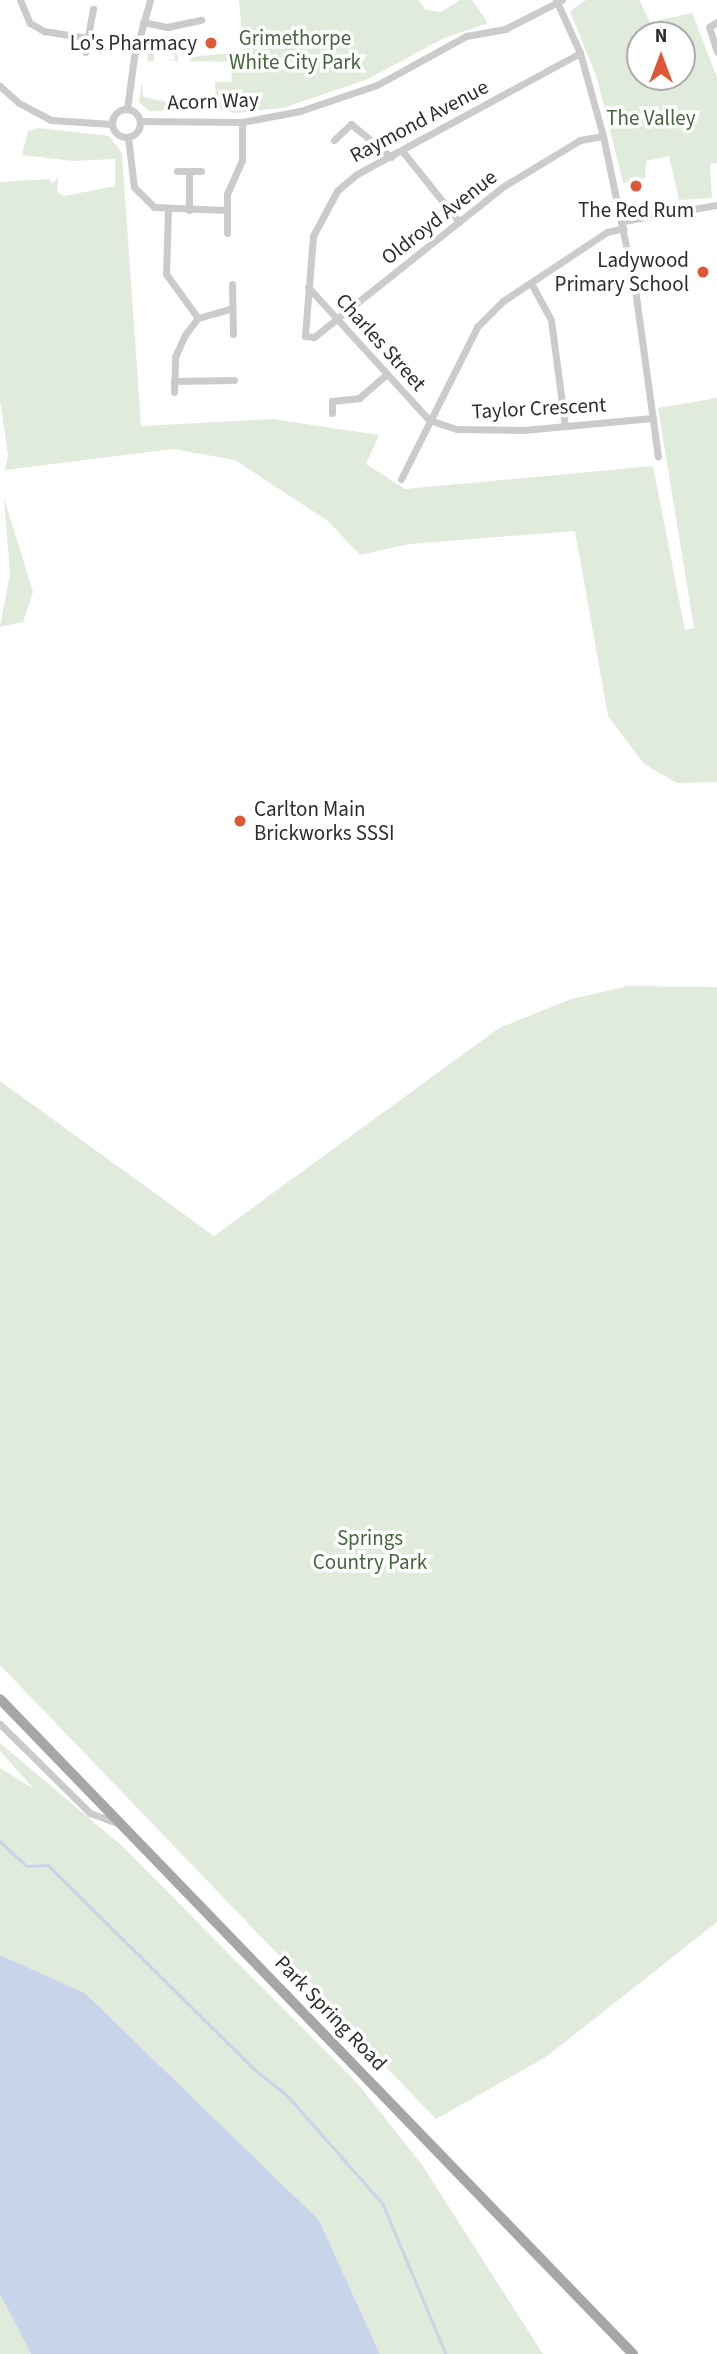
<!DOCTYPE html>
<html>
<head>
<meta charset="utf-8">
<style>
  body { margin:0 }
  #map { position:relative; width:717px; height:2354px; overflow:hidden; background:#fff; font-family:"Source Sans 3",sans-serif }
  div>[style] { position:absolute }
  [style*='--x'] { left:calc(var(--x)*1px); top:calc(var(--y)*1px); width:calc(var(--w)*1px); rotate:calc(var(--a)*1deg) }
  .green>* { inset:0; background:#e0ebdc }
  .water>* { inset:0; background:#c8d4ea }
  .stream>* { height:2.5px; margin:-1.25px; padding:0 1.25px; transform-origin:1.25px; border-radius:1.25px; background:#c8d4ea }
  .street>* { height:7px; margin:-3.5px; padding:0 3.5px; transform-origin:3.5px; border-radius:3.5px; background:#cbcbcb }
  .street>.ring { margin:-3.5px; padding:0; box-sizing:content-box; background:none; border:7px solid #cbcbcb; border-radius:50% }
  .primary>* { height:10px; margin:-5px; padding:0 5px; transform-origin:5px; border-radius:5px; background:#a6a6a6 }
  .dots>* { width:19px; height:19px; translate:-50% -50%; box-sizing:border-box; border:4px solid #fff; border-radius:50% }
  span { translate:-50% -50%; white-space:nowrap; text-align:center; line-height:1.15; -webkit-text-stroke:7px #fff; paint-order:stroke }
  .park-label { font-size:21px; color:#45673d }
  .poi-label { font-size:21px; color:#2e2e2e }
  .right { translate:-100% -50%; text-align:right }
  .left { translate:0 -50%; text-align:left }
  .street-label { font-size:21px; color:#2e2e2e }
  .north { position:absolute; left:626px; top:21px; width:70px; height:70px; box-sizing:border-box; background:#fff; border:2px solid #ababab; border-radius:50%; rotate:0deg; font-size:19px; font-weight:700; line-height:28px; text-align:center; color:#2e2e2e }
  .north::after { content:''; display:block; margin:auto; width:24px; height:32px; background:#de5736; clip-path:polygon(50% 0,100% 100%,50% 72%,0 100%) }
</style>
</head>
<body>
<div id="map">
  <div class="green">
    <div style="clip-path:polygon(239px 0,418px 0,426px 10px,441px 12px,460px 0,472px 0,488px 23px,444px 38px,368px 79px,283px 108px,236px 113px,216px 109px,215px 82px,232px 82px,231px 62px,190px 61px,190px 57px,244px 52px)"></div>
    <div style="clip-path:polygon(evenodd,586px 0,639px 0,650px 22px,692px 13px,717px 77px,717px 163px,710px 164px,712px 198px,679px 200px,669px 156px,646px 161px,645px 178px,623px 183px,597px 78px,570px 11px,586px 0,682px 35px,682px 77px,640px 77px,640px 35px,682px 35px)"></div>
    <div style="clip-path:polygon(152px 36px,175px 36px,178px 61px,168px 61px,175px 60px,172px 39px,153px 40px,154px 61px,148px 62px,146px 45px)"></div>
    <div style="clip-path:polygon(142px 80px,143px 97px,181px 105px,212px 103px,212px 110px,149px 111px,139px 102px)"></div>
    <div style="clip-path:polygon(39px 128px,109px 136px,122px 153px,141px 426px,273px 419px,379px 435px,366px 464px,405px 489px,653px 466px,685px 630px,694px 628px,658px 408px,717px 398px,717px 782px,677px 783px,644px 764px,608px 716px,575px 531px,409px 544px,360px 555px,328px 521px,235px 460px,173px 449px,5px 470px,8px 455px,0 400px,0 182px,50px 179px,51px 184px,58px 178px,57px 192px,64px 196px,115px 186px,115px 159px,73px 161px,22px 155px,28px 131px)"></div>
    <div style="clip-path:polygon(4px 498px,33px 592px,23px 622px,0 627px,10px 573px)"></div>
    <div style="clip-path:polygon(628px 986px,717px 987px,717px 1922px,546px 2057px,436px 2119px,0 1665px,0 1081px,214px 1236px,499px 1028px,571px 999px)"></div>
    <div style="clip-path:polygon(0 1743px,122px 1846px,359px 2085px,422px 2165px,543px 2354px,380px 2354px,319px 2220px,85px 1993px,0 1955px,0 1768px,34px 1789px,0 1751px)"></div>
    <div style="clip-path:polygon(0 2294px,31px 2354px,0 2354px)"></div>
  </div>
  <div class="water">
    <div style="clip-path:polygon(0 1955px,85px 1993px,319px 2220px,380px 2354px,31px 2354px,0 2294px)"></div>
  </div>
  <div class="stream">
    <div style="--x:0;--y:1841;--w:37;--a:43"></div>
    <div style="--x:27;--y:1866;--w:21;--a:-3"></div>
    <div style="--x:48;--y:1865;--w:289;--a:44.7"></div>
    <div style="--x:253;--y:2068;--w:43;--a:38.5"></div>
    <div style="--x:287;--y:2095;--w:145;--a:48.6"></div>
    <div style="--x:383;--y:2204;--w:163;--a:67.2"></div>
  </div>
  <div class="street">
    <div style="--x:20;--y:0;--w:25;--a:67"></div>
    <div style="--x:30;--y:23;--w:16;--a:30"></div>
    <div style="--x:44;--y:31;--w:44;--a:9.2"></div>
    <div style="--x:556;--y:0;--w:58;--a:65.6"></div>
    <div style="--x:580;--y:53;--w:86;--a:74.5"></div>
    <div style="--x:603;--y:136;--w:156;--a:78.2"></div>
    <div style="--x:635;--y:289;--w:169;--a:82.2"></div>
    <div style="--x:143;--y:22;--w:25;--a:12"></div>
    <div style="--x:167;--y:27;--w:35;--a:-12"></div>
    <div style="--x:717;--y:22;--w:9;--a:148"></div>
    <div style="--x:709;--y:27;--w:26;--a:72"></div>
    <div style="--x:85;--y:52;--w:44;--a:-79.5"></div>
    <div style="--x:580;--y:53;--w:254;--a:151.5"></div>
    <div style="--x:357;--y:174;--w:26;--a:140"></div>
    <div style="--x:337;--y:191;--w:51;--a:118.1"></div>
    <div style="--x:313;--y:236;--w:100;--a:94.6"></div>
    <div style="--x:305;--y:336;--w:9;--a:6"></div>
    <div style="--x:314;--y:337;--w:243;--a:-38.5"></div>
    <div style="--x:504;--y:186;--w:89;--a:-31.2"></div>
    <div style="--x:580;--y:140;--w:23;--a:-10"></div>
    <div style="--x:0;--y:86;--w:25;--a:42"></div>
    <div style="--x:19;--y:103;--w:36;--a:28"></div>
    <div style="--x:51;--y:120;--w:61;--a:3.8"></div>
    <div class="ring" style="left:112px;top:109px;width:21px;height:21px"></div>
    <div style="--x:127;--y:109;--w:52;--a:-82.3"></div>
    <div style="--x:134;--y:57;--w:59;--a:-74.3"></div>
    <div style="--x:140;--y:121;--w:102;--a:0.6"></div>
    <div style="--x:242;--y:122;--w:59;--a:-10.7"></div>
    <div style="--x:300;--y:111;--w:81;--a:-18.7"></div>
    <div style="--x:377;--y:85;--w:102;--a:-28.8"></div>
    <div style="--x:466;--y:36;--w:40;--a:-10"></div>
    <div style="--x:505;--y:29;--w:64;--a:-27"></div>
    <div style="--x:128;--y:137;--w:50;--a:83.2"></div>
    <div style="--x:134;--y:187;--w:28;--a:45"></div>
    <div style="--x:154;--y:207;--w:72;--a:2.4"></div>
    <div style="--x:334;--y:140;--w:23;--a:-43"></div>
    <div style="--x:351;--y:124;--w:52;--a:39.5"></div>
    <div style="--x:403;--y:152;--w:90;--a:51.3"></div>
    <div style="--x:177;--y:171;--w:24;--a:0"></div>
    <div style="--x:189;--y:171;--w:39;--a:90"></div>
    <div style="--x:168;--y:210;--w:64;--a:91.8"></div>
    <div style="--x:166;--y:274;--w:54;--a:54"></div>
    <div style="--x:623;--y:221;--w:95;--a:-9.7"></div>
    <div style="--x:227;--y:233;--w:39;--a:-90"></div>
    <div style="--x:227;--y:194;--w:37;--a:-66"></div>
    <div style="--x:242;--y:160;--w:38;--a:-90"></div>
    <div style="--x:531;--y:283;--w:42;--a:61.6"></div>
    <div style="--x:551;--y:320;--w:107;--a:82.5"></div>
    <div style="--x:232;--y:284;--w:50;--a:88.9"></div>
    <div style="--x:308;--y:287;--w:180;--a:47.7"></div>
    <div style="--x:429;--y:420;--w:29;--a:18"></div>
    <div style="--x:457;--y:429;--w:66;--a:0.9"></div>
    <div style="--x:523;--y:430;--w:130;--a:-5.3"></div>
    <div style="--x:174;--y:381;--w:60;--a:-1"></div>
    <div style="--x:174;--y:392;--w:35;--a:-88"></div>
    <div style="--x:175;--y:357;--w:24;--a:-66"></div>
    <div style="--x:185;--y:335;--w:21;--a:-53"></div>
    <div style="--x:198;--y:318;--w:35;--a:-16"></div>
    <div style="--x:332;--y:413;--w:12;--a:-90"></div>
    <div style="--x:332;--y:401;--w:27;--a:-6"></div>
    <div style="--x:359;--y:398;--w:35;--a:-41"></div>
    <div style="--x:401;--y:479;--w:170;--a:-63.4"></div>
    <div style="--x:477;--y:327;--w:37;--a:-45"></div>
    <div style="--x:503;--y:301;--w:125;--a:-33.6"></div>
    <div style="--x:607;--y:232;--w:17;--a:-13"></div>
    <div style="--x:0;--y:1724;--w:127;--a:44.7"></div>
    <div style="--x:90;--y:1813;--w:29;--a:20"></div>
  </div>
  <div class="primary">
    <div style="--x:0;--y:1699;--w:911;--a:45.98"></div>
  </div>
  <div class="dots">
    <div style="left:211px;top:43px;background:#de5736"></div>
    <div style="left:636px;top:186px;background:#de5736"></div>
    <div style="left:703px;top:272px;background:#de5736"></div>
    <div style="left:240px;top:821px;background:#de5736"></div>
  </div>
  <div class="park-label">
    <span style="left:295px;top:50px">Grimethorpe<br>White City Park</span>
    <span style="left:651px;top:118px">The Valley</span>
    <span style="left:370px;top:1550px">Springs<br>Country Park</span>
  </div>
  <div class="poi-label">
    <span class="right" style="left:197px;top:43px">Lo's Pharmacy</span>
    <span style="left:636px;top:210px">The Red Rum</span>
    <span class="right" style="left:689px;top:272px">Ladywood<br>Primary School</span>
    <span class="left" style="left:254px;top:821px">Carlton Main<br>Brickworks SSSI</span>
  </div>
  <div class="street-label">
    <span style="left:213px;top:101px;rotate:-2deg">Acorn Way</span>
    <span style="left:419px;top:121px;rotate:-28deg">Raymond Avenue</span>
    <span style="left:439px;top:217px;rotate:-38deg">Oldroyd Avenue</span>
    <span style="left:381px;top:342px;rotate:48deg">Charles Street</span>
    <span style="left:539px;top:408px;rotate:-3deg">Taylor Crescent</span>
    <span style="left:331px;top:2013px;rotate:46deg">Park Spring Road</span>
  </div>
  <div class="north">N</div>
</div>
</body>
</html>
